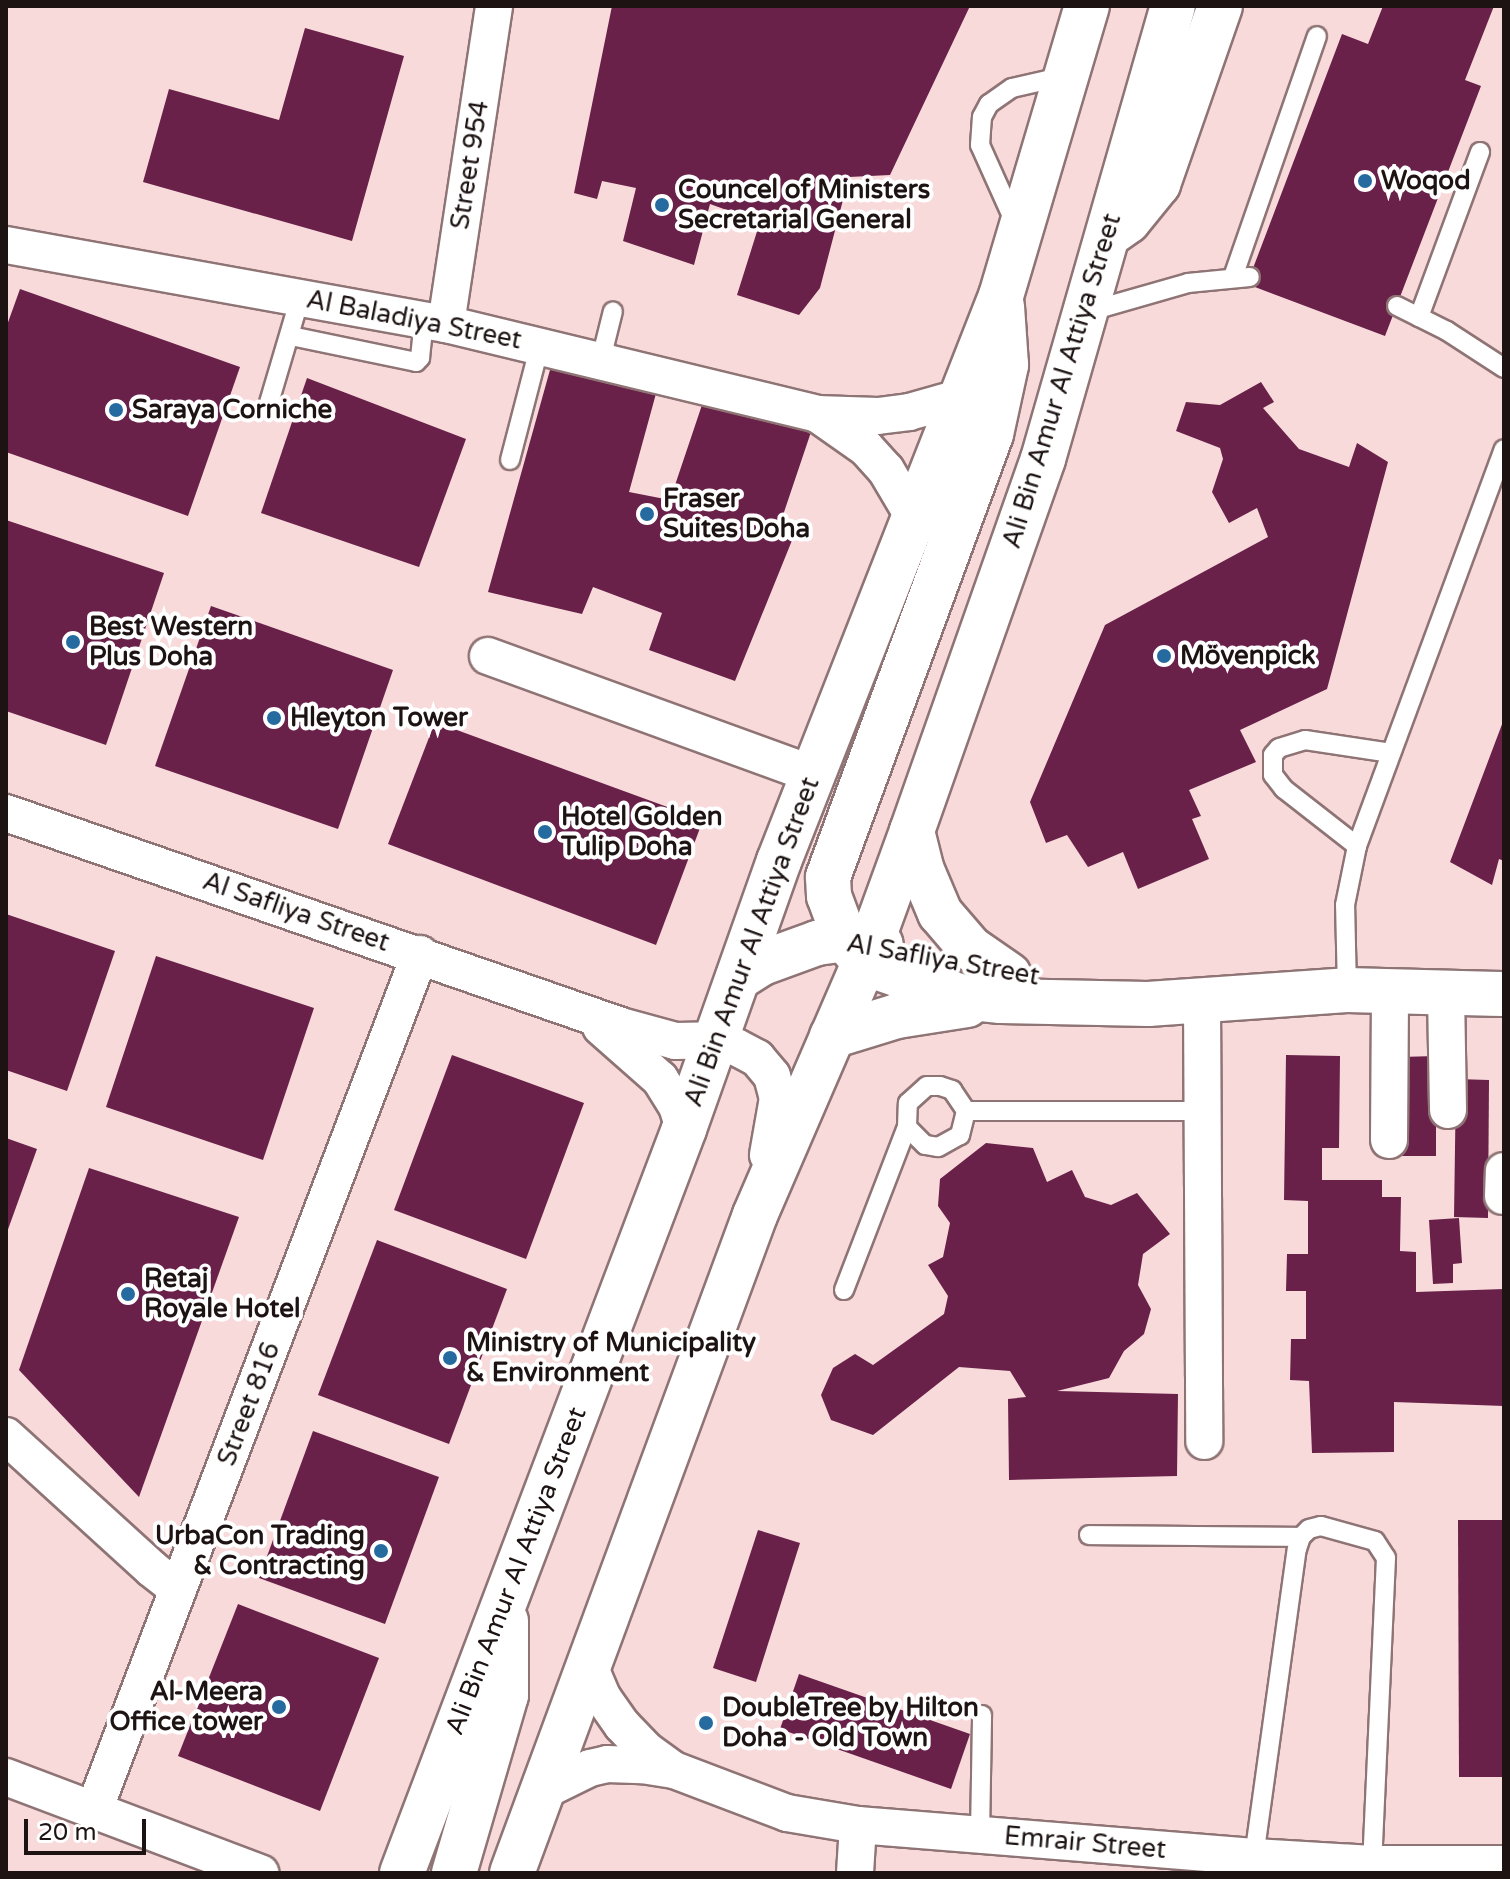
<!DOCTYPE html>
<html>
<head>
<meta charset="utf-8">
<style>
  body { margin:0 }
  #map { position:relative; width:1510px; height:1879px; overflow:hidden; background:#f8dadb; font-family:"Varela Round",sans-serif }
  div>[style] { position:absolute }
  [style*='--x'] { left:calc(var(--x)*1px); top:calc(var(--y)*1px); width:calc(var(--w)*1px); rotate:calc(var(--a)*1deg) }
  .building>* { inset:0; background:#692049 }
  .roads { filter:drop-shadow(2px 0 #8f7475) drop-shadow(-2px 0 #8f7475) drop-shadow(0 2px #8f7475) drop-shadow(0 -2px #8f7475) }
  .lane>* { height:18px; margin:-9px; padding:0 9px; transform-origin:9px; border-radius:9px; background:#fff }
  .street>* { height:36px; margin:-18px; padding:0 18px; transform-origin:18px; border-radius:18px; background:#fff }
  .secondary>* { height:44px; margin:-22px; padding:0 22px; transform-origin:22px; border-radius:22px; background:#fff }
  .primary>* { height:44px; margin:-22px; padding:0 22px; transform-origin:22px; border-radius:22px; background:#fff }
  .highway>* { height:44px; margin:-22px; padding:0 22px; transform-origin:22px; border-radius:22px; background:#fff }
  .dots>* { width:22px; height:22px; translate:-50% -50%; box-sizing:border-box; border:4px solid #fff; border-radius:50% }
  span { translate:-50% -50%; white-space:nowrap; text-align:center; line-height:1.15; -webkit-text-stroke:8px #fff; paint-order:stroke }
  .street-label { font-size:26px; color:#1d1313 }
  .poi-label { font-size:26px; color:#1d1313; font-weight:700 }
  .left { translate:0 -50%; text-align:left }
  .right { translate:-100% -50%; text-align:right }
  .frame { position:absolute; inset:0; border:8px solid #1d1313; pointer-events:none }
  .scale { position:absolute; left:24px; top:1819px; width:122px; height:36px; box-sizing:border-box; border:4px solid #1d1313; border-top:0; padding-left:10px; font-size:24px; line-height:28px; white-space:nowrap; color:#1d1313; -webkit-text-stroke:6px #fff; paint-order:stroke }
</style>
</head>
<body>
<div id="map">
  <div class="building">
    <div style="clip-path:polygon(612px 6px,970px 6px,890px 175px,849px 177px,820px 288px,799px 315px,737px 295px,760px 222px,710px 204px,694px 265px,623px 241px,636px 188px,602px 181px,597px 199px,574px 193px)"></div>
    <div style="clip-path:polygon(1383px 6px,1494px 6px,1465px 80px,1481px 86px,1385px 336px,1247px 284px,1342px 34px,1368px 44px)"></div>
    <div style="clip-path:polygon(305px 28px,404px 56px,352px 241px,143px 182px,169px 89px,279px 120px)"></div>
    <div style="clip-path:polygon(20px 289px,240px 367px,188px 516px,6px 452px,6px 328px)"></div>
    <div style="clip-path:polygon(555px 352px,660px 379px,629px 492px,670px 500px,705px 396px,811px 432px,779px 527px,795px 533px,735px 681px,649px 650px,662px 613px,593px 587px,582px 614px,488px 592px)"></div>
    <div style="clip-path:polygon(307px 378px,466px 439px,419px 567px,261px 513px)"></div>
    <div style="clip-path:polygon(1261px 382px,1274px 402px,1263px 408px,1299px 449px,1349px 467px,1357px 443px,1388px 462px,1327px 689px,1240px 730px,1256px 762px,1189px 790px,1201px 816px,1192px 819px,1209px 859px,1138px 889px,1123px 852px,1088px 867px,1067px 835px,1046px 843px,1030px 802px,1105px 625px,1268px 537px,1257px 508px,1229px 523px,1212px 492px,1223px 459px,1220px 448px,1176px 431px,1186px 402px,1220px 405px)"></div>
    <div style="clip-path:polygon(6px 520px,164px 573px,106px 745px,6px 711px)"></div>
    <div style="clip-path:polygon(211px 606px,393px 670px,338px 829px,155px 766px)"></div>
    <div style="clip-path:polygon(1504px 719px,1504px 861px,1499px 859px,1492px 885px,1450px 862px)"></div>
    <div style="clip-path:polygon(435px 722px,703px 820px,656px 945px,388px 844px)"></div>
    <div style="clip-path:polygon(6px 914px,115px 951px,67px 1091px,6px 1070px)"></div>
    <div style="clip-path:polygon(156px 956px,314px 1008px,263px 1160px,106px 1107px)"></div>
    <div style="clip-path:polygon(452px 1055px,584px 1103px,526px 1259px,394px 1210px)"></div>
    <div style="clip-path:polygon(1286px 1055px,1340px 1056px,1339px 1148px,1322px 1148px,1322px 1180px,1382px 1180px,1382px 1197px,1401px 1197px,1400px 1251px,1416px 1252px,1416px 1292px,1504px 1289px,1504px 1406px,1394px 1402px,1394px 1452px,1312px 1453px,1309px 1381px,1290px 1380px,1291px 1339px,1306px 1339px,1306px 1291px,1286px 1291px,1287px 1254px,1308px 1254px,1308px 1201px,1284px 1200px)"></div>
    <div style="clip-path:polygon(1436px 1056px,1436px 1156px,1400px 1156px,1400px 1057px)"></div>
    <div style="clip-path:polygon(1456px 1079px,1489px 1080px,1488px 1218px,1454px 1217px)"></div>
    <div style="clip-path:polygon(6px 1138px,37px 1149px,6px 1235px)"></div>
    <div style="clip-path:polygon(986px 1143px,1033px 1148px,1047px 1182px,1072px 1170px,1085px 1197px,1111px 1205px,1137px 1193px,1170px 1234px,1143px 1254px,1138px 1285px,1151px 1309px,1144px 1334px,1124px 1351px,1109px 1378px,1057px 1391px,1178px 1394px,1177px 1476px,1009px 1480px,1008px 1399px,1026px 1397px,1010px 1371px,959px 1367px,873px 1435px,831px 1420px,821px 1395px,833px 1368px,855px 1354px,873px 1365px,944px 1314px,948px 1296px,928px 1265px,943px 1257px,950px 1223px,938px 1206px,940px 1179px)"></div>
    <div style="clip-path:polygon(89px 1168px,239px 1217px,139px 1497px,19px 1370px)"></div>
    <div style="clip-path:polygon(1459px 1218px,1462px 1263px,1453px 1264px,1453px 1283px,1433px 1284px,1429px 1220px)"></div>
    <div style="clip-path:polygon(377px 1240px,507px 1289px,449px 1444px,318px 1395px)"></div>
    <div style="clip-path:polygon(313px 1431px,439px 1477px,385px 1624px,259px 1578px)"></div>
    <div style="clip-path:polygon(1458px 1520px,1504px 1520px,1504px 1777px,1459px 1777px)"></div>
    <div style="clip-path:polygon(758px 1530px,800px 1543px,756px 1682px,713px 1668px)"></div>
    <div style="clip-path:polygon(238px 1604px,379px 1658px,320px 1811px,178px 1756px)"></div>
    <div style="clip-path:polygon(799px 1674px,970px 1734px,951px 1789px,780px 1729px)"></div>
  </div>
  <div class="roads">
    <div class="lane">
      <div style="--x:1016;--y:225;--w:88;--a:-114.2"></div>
      <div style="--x:980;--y:145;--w:28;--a:-86"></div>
      <div style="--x:982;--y:117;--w:15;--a:-62"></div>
      <div style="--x:989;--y:104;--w:28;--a:-35"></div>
      <div style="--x:1012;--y:88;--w:54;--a:-12.8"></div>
      <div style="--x:1233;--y:277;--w:255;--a:-70.8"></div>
      <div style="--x:1397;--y:306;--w:56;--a:26.6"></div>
      <div style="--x:1447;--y:331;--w:68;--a:33"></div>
      <div style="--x:1087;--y:312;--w:105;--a:-16"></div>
      <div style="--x:1188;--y:283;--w:62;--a:-5.5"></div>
      <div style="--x:1419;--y:317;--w:176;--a:-69.7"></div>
      <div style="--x:291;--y:336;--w:128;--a:11.7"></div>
      <div style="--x:416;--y:362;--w:6;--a:-45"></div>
      <div style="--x:420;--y:358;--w:38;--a:-84"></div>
      <div style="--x:601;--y:359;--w:49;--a:-76"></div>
      <div style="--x:268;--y:406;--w:113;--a:-73.5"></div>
      <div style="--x:510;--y:460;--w:119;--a:-75.4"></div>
      <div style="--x:1357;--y:846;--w:93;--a:-142"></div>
      <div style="--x:1284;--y:789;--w:18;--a:-128"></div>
      <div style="--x:1273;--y:775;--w:20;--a:-90"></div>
      <div style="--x:1273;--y:755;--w:9;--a:-49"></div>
      <div style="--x:1279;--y:748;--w:27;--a:-17"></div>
      <div style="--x:1305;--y:740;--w:87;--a:8.6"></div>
      <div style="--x:1347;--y:990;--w:85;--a:-91.3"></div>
      <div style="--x:1345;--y:905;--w:60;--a:-78.5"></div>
      <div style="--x:1357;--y:846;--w:423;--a:-69.7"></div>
      <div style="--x:966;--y:1111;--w:237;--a:0"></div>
      <div style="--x:844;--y:1290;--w:175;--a:-68.9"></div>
      <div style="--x:907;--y:1127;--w:24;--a:-88"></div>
      <div style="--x:908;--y:1103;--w:25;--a:-42"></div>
      <div style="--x:927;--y:1086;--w:13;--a:0"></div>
      <div style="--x:940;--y:1086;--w:13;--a:18"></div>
      <div style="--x:952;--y:1090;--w:25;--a:56"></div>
      <div style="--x:966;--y:1111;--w:25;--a:104"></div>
      <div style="--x:960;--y:1135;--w:25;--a:151"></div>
      <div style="--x:938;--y:1147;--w:13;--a:-171"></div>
      <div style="--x:925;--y:1145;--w:25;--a:-135"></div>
      <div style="--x:1089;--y:1535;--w:212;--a:0.5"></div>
      <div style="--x:980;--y:1834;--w:119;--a:-89"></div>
      <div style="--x:1254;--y:1857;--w:311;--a:-82.1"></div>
      <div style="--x:1297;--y:1549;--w:13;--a:-72"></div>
      <div style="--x:1301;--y:1537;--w:11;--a:-45"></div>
      <div style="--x:1309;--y:1529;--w:12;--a:-14"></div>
      <div style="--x:1321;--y:1526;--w:56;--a:15.5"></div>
      <div style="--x:1375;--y:1541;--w:20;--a:57"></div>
      <div style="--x:1386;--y:1558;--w:306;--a:92.6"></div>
    </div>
    <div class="street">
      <div style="--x:6;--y:245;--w:447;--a:10.2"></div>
      <div style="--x:446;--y:324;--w:382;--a:13.6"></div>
      <div style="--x:817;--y:414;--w:61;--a:1.9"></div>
      <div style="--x:878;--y:416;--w:31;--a:-7"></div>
      <div style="--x:909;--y:412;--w:52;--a:-15.6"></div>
      <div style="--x:446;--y:324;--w:322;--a:-81.4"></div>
      <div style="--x:819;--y:415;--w:57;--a:35.1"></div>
      <div style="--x:866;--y:448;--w:30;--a:48"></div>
      <div style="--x:886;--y:470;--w:57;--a:59.4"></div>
      <div style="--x:488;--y:656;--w:346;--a:20"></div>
      <div style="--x:6;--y:813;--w:651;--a:19.1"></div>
      <div style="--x:621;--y:1026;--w:56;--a:15.5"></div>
      <div style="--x:675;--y:1041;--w:39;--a:-1"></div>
      <div style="--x:714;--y:1040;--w:23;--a:18"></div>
      <div style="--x:736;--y:1047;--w:24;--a:28"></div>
      <div style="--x:757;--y:1058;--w:23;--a:50"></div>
      <div style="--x:772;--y:1076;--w:23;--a:75"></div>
      <div style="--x:778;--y:1098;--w:58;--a:100"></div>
      <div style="--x:1446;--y:993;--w:117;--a:89"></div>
      <div style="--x:1202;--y:999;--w:442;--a:89.7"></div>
      <div style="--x:601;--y:1027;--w:79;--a:41.4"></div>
      <div style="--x:660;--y:1079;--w:32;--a:58"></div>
      <div style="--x:677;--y:1106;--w:24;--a:73"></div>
      <div style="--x:1389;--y:1140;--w:149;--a:-89.6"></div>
      <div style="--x:1503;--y:1196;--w:25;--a:-88"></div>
      <div style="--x:6;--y:1436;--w:197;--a:42.3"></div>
      <div style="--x:152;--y:1569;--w:33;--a:38"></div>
      <div style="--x:590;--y:1668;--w:33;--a:67"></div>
      <div style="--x:603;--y:1698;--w:33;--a:55"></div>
      <div style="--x:622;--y:1725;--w:35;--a:46"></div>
      <div style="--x:646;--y:1750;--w:32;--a:36"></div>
      <div style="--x:6;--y:1777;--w:272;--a:20.7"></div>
      <div style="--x:543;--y:1791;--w:52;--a:-26.1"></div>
      <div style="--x:590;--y:1768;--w:17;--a:-13"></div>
      <div style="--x:607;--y:1764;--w:35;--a:2"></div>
      <div style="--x:642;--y:1765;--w:32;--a:9"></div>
      <div style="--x:674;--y:1770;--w:121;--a:20.8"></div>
      <div style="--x:787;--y:1813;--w:72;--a:9.6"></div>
      <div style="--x:858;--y:1825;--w:397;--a:4.6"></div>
      <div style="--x:1254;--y:1857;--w:118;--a:3.4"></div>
      <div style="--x:1372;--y:1864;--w:132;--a:0"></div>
      <div style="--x:94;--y:1810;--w:916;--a:-69.15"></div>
      <div style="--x:855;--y:1873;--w:48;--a:-86.4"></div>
    </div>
    <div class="secondary">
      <div style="--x:912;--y:831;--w:38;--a:76"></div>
      <div style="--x:921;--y:868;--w:49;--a:67.1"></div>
      <div style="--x:940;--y:913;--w:46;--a:49.4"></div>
      <div style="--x:970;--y:948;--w:47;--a:34.7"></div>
      <div style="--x:864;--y:963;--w:104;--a:19.1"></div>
      <div style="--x:962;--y:997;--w:39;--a:6"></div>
      <div style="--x:1001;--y:1001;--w:147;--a:1.2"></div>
      <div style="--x:1148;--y:1004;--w:199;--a:-4"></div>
      <div style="--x:1347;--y:990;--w:157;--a:1.5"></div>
      <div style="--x:738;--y:978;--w:28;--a:-32"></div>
      <div style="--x:762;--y:963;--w:59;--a:-20"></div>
      <div style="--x:817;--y:943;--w:28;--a:-8"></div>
      <div style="--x:845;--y:939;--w:36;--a:8"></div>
      <div style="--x:832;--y:1036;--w:68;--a:-17.1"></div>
      <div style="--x:897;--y:1016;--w:71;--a:-8.9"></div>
    </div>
    <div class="primary">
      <div style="--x:864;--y:963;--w:31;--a:-128"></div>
      <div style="--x:845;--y:939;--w:46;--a:-110.4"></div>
      <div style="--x:829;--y:896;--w:19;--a:-93"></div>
      <div style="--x:828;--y:877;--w:472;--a:-69.8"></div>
      <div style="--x:991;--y:434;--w:71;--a:-77.7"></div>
      <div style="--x:1006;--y:365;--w:59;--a:-93.9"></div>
      <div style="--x:402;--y:1873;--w:796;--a:-69.24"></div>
      <div style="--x:684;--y:1129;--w:284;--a:-70.5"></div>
      <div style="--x:779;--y:861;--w:607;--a:-68.55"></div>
      <div style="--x:1001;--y:296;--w:302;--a:-73.5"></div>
      <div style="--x:454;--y:1873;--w:185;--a:-73.7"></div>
      <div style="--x:506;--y:1695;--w:74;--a:-90"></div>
      <div style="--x:512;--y:1873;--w:701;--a:-69.73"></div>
      <div style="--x:755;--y:1215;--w:275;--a:-66.6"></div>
      <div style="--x:864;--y:963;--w:140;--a:-70"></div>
      <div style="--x:912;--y:831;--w:394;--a:-70.6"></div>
      <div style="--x:1043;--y:459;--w:471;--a:-74"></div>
    </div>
    <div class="highway">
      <div style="--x:1108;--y:235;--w:24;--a:-35"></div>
      <div style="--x:1128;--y:221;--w:48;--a:-51"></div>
      <div style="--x:1158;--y:184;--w:188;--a:-70.8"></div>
    </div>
  </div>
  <div class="dots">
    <div style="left:1365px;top:181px;background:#266ba0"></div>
    <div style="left:662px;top:205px;background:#266ba0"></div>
    <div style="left:116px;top:410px;background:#266ba0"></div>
    <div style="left:647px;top:514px;background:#266ba0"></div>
    <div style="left:73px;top:642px;background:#266ba0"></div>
    <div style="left:1164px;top:656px;background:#266ba0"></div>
    <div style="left:274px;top:718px;background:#266ba0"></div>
    <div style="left:545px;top:832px;background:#266ba0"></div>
    <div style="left:128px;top:1294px;background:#266ba0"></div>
    <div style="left:450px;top:1358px;background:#266ba0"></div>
    <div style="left:381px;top:1551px;background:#266ba0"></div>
    <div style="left:279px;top:1707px;background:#266ba0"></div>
    <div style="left:706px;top:1723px;background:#266ba0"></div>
  </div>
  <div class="street-label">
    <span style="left:470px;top:165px;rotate:-81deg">Street 954</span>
    <span style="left:414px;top:320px;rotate:11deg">Al Baladiya Street</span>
    <span style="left:1062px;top:381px;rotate:-73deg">Ali Bin Amur Al Attiya Street</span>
    <span style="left:296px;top:912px;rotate:19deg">Al Safliya Street</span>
    <span style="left:752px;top:942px;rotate:-70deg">Ali Bin Amur Al Attiya Street</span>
    <span style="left:943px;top:960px;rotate:10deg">Al Safliya Street</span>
    <span style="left:249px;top:1404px;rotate:-69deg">Street 816</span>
    <span style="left:516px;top:1571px;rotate:-69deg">Ali Bin Amur Al Attiya Street</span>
    <span style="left:1085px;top:1843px;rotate:5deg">Emrair Street</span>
  </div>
  <div class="poi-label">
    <span class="left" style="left:1381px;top:181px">Woqod</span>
    <span class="left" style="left:678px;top:205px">Councel of Ministers<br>Secretarial General</span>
    <span class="left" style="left:132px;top:410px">Saraya Corniche</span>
    <span class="left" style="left:663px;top:514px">Fraser<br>Suites Doha</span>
    <span class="left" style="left:89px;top:642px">Best Western<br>Plus Doha</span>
    <span class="left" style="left:1180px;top:656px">Mövenpick</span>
    <span class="left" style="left:290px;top:718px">Hleyton Tower</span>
    <span class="left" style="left:561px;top:832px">Hotel Golden<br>Tulip Doha</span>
    <span class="left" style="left:144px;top:1294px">Retaj<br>Royale Hotel</span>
    <span class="left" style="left:466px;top:1358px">Ministry of Municipality<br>&amp; Environment</span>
    <span class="right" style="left:365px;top:1551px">UrbaCon Trading<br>&amp; Contracting</span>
    <span class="right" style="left:263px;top:1707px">Al-Meera<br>Office tower</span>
    <span class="left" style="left:722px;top:1723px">DoubleTree by Hilton<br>Doha - Old Town</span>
  </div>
  <div class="frame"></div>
  <div class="scale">20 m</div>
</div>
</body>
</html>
